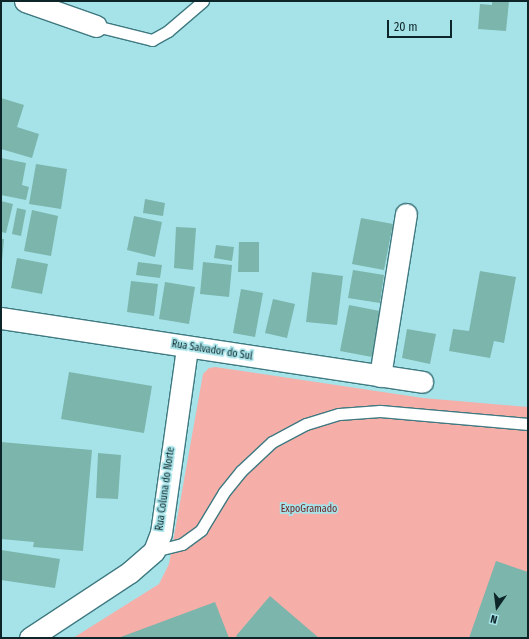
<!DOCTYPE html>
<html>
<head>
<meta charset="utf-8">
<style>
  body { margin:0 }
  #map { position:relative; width:529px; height:639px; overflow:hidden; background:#a6e3e9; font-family:"Fira Sans Condensed",sans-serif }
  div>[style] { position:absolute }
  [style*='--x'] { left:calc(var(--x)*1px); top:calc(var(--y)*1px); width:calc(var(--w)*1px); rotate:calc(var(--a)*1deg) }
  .green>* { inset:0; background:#f5aea8 }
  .building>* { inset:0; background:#7bb5ac }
  .roads { filter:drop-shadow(1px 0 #3f7980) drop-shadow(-1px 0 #3f7980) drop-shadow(0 1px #3f7980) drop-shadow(0 -1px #3f7980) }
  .lane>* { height:11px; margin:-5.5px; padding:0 5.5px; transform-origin:5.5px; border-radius:5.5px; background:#fff }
  .street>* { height:21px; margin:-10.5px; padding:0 10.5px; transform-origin:10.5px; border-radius:10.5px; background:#fff }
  span { translate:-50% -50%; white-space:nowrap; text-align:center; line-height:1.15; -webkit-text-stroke:3.5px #a6e3e9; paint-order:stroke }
  .street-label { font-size:10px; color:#0d2528 }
  .park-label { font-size:10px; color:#6f1c1c }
  .frame { position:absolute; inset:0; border:2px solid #0d2528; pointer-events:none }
  .north { position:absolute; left:477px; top:587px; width:40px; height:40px; -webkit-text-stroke:3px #a6e3e9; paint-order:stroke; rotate:194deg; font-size:11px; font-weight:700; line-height:16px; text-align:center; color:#0d2528 }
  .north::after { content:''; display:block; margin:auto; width:14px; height:18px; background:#0d2528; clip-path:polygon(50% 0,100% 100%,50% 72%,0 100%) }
  .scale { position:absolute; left:387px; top:20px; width:65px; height:18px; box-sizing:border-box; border:2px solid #0d2528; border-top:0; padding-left:5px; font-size:12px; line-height:14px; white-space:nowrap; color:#0d2528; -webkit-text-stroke:3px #a6e3e9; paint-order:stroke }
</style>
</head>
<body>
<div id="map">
  <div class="green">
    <div style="clip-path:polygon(215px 367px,423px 398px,528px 407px,528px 638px,73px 638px,159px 584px,169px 564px,203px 374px,209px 368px)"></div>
  </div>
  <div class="building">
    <div style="clip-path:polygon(492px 1px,509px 1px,506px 31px,478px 29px,480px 4px,492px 5px)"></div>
    <div style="clip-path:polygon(1px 98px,24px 105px,17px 127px,39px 134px,32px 158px,1px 149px)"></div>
    <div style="clip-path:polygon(1px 158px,26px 163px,22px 185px,29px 187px,26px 200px,1px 195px)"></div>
    <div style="clip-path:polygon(36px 164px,67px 169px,61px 209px,29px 204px)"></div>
    <div style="clip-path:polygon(145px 199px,165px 203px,163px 216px,143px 213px)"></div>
    <div style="clip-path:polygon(1px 201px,13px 204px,6px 233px,1px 232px)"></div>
    <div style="clip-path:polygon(17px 208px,26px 210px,21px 236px,12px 234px)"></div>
    <div style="clip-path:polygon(32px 210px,58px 216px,51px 256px,24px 251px)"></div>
    <div style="clip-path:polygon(134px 216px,162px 222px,155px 257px,127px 250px)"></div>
    <div style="clip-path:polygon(361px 218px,393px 224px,384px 270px,352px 264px)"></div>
    <div style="clip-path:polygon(176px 227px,196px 228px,193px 270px,174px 268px)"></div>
    <div style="clip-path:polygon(1px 239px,4px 239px,2px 261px,1px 261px)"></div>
    <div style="clip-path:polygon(239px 242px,259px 242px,259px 272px,238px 272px)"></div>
    <div style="clip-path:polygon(216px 245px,234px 247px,232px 261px,214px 258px)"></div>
    <div style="clip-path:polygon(17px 258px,48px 264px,42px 294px,11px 288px)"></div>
    <div style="clip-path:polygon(138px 262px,162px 265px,160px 278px,136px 275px)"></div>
    <div style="clip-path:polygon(203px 262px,232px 265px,229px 297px,200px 294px)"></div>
    <div style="clip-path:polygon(353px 270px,384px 275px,380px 303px,348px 298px)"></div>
    <div style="clip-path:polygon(480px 271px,516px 277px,504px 343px,494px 341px,490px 358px,449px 351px,453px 329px,469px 331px)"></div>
    <div style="clip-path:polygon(312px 272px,343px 276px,337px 325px,306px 322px)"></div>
    <div style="clip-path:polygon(131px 281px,158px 284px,154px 316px,127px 312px)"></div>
    <div style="clip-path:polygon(165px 282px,195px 287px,189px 324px,159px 319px)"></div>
    <div style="clip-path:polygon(241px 289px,263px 293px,255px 337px,233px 333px)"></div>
    <div style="clip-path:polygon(273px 299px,295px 304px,287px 338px,265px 333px)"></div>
    <div style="clip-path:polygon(349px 305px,380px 311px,372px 357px,340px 351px)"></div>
    <div style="clip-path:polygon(407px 329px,436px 334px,430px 364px,402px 358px)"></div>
    <div style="clip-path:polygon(69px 372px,152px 386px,144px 433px,61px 419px)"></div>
    <div style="clip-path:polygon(1px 442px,92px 450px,83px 551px,33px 547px,34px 542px,1px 539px)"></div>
    <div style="clip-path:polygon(98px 453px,121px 455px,118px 499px,96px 498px)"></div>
    <div style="clip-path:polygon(1px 550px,60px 559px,55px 588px,1px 580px)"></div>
    <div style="clip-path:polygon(496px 561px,528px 572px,528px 638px,469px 638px)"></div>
    <div style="clip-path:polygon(270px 596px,319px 638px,238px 638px,236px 636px)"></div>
    <div style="clip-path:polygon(215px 602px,229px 638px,118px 638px)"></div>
  </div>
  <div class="roads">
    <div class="lane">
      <div style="--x:96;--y:26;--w:58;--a:14"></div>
      <div style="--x:152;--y:40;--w:18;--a:-29"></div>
      <div style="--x:168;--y:31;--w:46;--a:-40.6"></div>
      <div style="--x:154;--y:551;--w:29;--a:-14"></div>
      <div style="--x:182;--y:544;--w:24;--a:-36"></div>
      <div style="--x:201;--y:530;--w:44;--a:-58.8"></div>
      <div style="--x:224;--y:492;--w:27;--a:-51"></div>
      <div style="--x:241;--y:471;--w:42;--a:-43.1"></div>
      <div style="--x:272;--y:442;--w:38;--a:-28"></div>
      <div style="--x:306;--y:424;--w:34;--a:-17"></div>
      <div style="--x:339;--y:414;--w:41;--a:-4.2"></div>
      <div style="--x:380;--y:411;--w:149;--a:5"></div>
    </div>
    <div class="street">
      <div style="--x:25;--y:1;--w:75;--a:19.4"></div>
      <div style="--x:1;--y:318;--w:426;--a:8.6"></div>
      <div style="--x:380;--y:376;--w:164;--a:-80.9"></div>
      <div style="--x:30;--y:638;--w:120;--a:-33.4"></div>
      <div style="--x:130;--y:572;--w:32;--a:-41"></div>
      <div style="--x:154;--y:551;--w:19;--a:-69"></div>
      <div style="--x:161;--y:533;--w:188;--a:-82"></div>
    </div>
  </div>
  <div class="street-label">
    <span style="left:212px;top:351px;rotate:9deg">Rua Salvador do Sul</span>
    <span style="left:166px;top:489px;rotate:-82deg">Rua Coluna do Norte</span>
  </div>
  <div class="park-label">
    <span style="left:309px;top:510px">ExpoGramado</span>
  </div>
  <div class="frame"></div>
  <div class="north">N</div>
  <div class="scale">20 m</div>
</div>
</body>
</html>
